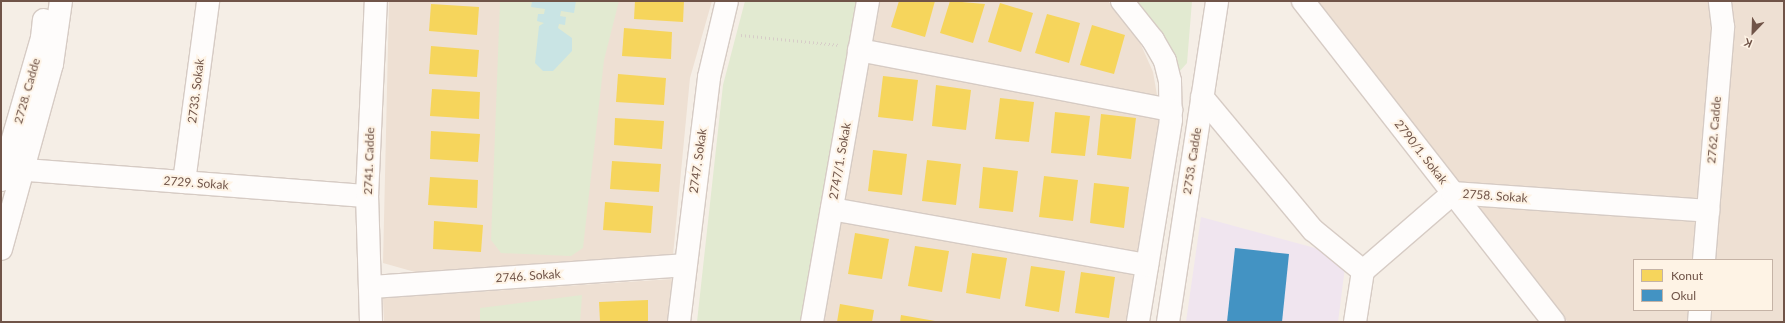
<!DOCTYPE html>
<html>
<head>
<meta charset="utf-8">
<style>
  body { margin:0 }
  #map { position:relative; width:1785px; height:323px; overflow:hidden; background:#f5eee6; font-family:Lato,sans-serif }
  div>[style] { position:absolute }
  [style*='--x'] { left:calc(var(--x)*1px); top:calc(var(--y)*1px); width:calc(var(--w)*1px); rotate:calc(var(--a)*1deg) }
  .residential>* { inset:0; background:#eee0d3 }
  .education>* { inset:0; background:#f0e5ef }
  .green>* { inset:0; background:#e2ead1 }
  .water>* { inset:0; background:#c9e4e4 }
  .homes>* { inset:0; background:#f6d55c }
  .schools>* { inset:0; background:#4393c3 }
  .path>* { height:2.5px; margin-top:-1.25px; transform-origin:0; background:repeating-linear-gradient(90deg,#d7cdc8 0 1px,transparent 0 4px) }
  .roads { filter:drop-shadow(1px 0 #d6cbc4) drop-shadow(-1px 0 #d6cbc4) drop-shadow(0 1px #d6cbc4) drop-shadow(0 -1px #d6cbc4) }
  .minor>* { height:22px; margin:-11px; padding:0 11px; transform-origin:11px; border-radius:11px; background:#fefcfb }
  span { translate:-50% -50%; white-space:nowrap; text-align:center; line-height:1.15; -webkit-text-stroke:4px #fef3e5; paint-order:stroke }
  .street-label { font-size:12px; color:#705448 }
  .frame { position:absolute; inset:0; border:2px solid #705448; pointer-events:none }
  .legend { position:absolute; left:1633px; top:259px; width:140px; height:52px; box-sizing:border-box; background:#fef3e5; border:1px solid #c5b3a6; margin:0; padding:5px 7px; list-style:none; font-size:12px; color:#705448 }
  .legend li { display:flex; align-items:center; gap:8px; height:20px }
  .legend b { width:20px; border:1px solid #c5b3a6 }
  .north { position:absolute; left:1733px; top:12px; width:40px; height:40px; -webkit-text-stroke:3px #fef3e5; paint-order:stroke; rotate:203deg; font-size:11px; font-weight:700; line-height:16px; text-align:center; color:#705448 }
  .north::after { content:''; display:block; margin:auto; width:14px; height:18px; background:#705448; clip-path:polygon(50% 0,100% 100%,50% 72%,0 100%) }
</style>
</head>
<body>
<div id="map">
  <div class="residential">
    <div style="clip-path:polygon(389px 1px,712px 1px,690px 78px,673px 255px,415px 272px,383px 263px)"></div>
    <div style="clip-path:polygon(880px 1px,1108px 1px,1138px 38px,1153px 72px,1163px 130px,1128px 322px,823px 322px)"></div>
    <div style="clip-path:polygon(evenodd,1316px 1px,1784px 1px,1784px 322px,1568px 322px,1316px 1px,1634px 260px,1772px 260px,1772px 310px,1634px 310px,1634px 260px)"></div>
    <div style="clip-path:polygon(672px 279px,669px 322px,384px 322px,383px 298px)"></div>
  </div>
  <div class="education">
    <div style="clip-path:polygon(1201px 217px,1315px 248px,1345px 267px,1338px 322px,1186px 322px)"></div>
  </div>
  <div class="green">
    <div style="clip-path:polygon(500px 1px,619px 1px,604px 60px,583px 248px,571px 256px,501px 253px,491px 240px)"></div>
    <div style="clip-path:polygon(745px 1px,857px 1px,800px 322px,697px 322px,723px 85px)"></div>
    <div style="clip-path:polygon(1132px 1px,1192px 1px,1187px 63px,1179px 72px,1173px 56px)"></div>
    <div style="clip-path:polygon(582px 295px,580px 322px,480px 322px,480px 308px)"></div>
  </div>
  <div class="water">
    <div style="clip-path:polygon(532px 1px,576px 1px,574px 13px,561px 11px,560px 16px,566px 17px,565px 25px,559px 24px,558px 28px,572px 38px,572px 51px,553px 71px,543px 71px,535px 63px,539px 26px,544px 23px,537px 21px,538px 14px,544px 14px,545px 9px,531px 7px)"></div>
  </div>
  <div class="homes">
    <div style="clip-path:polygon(635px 1px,684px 1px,683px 22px,634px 19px)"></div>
    <div style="clip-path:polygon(899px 1px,935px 1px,925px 37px,891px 27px)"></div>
    <div style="clip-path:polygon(950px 1px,985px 4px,973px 43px,940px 33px)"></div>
    <div style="clip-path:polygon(1000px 3px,1033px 13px,1021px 52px,988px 42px)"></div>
    <div style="clip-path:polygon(431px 4px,479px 7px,477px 35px,429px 31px)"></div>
    <div style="clip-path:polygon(1047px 14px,1080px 23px,1069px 63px,1035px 53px)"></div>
    <div style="clip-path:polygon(1092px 25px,1125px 35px,1114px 74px,1080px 65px)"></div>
    <div style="clip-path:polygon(624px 28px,672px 32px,671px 59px,622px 56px)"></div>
    <div style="clip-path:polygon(431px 46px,479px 50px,477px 77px,429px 74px)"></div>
    <div style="clip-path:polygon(618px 74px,666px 78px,664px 105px,616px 102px)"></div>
    <div style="clip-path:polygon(883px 76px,918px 80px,913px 121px,878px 117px)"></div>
    <div style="clip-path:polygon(936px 85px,971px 90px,966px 130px,932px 126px)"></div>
    <div style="clip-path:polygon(432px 89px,480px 92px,479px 119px,430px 116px)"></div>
    <div style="clip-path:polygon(1000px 98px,1034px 102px,1029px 142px,995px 139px)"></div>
    <div style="clip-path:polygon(1055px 112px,1090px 116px,1085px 156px,1051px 153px)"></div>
    <div style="clip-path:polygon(1101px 114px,1136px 118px,1131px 159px,1097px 155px)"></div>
    <div style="clip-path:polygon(615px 118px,664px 121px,662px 149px,614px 145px)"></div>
    <div style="clip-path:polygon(431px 131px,480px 134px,478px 162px,430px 159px)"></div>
    <div style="clip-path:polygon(873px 150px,907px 154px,902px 195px,868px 191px)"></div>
    <div style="clip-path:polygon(927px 160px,961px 164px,956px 205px,922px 201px)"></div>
    <div style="clip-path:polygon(612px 161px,661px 164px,659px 192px,610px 189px)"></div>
    <div style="clip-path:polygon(983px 167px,1018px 171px,1013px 212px,979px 208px)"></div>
    <div style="clip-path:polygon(1044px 176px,1078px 180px,1073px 221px,1039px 217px)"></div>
    <div style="clip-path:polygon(430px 177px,478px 180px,477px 208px,428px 205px)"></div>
    <div style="clip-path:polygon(1094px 183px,1129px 187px,1124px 228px,1090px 223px)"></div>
    <div style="clip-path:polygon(605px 202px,653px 206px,651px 233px,603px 230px)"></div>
    <div style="clip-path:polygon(434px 221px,483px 225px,481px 252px,433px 249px)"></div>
    <div style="clip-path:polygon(855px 233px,889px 239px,882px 279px,848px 274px)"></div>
    <div style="clip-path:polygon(915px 246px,949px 251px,942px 292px,908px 286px)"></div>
    <div style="clip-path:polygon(972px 253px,1007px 258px,1000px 299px,966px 293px)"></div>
    <div style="clip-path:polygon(1031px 266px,1065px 271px,1059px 312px,1025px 306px)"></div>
    <div style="clip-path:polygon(1081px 272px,1115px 277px,1109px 318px,1075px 313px)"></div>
    <div style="clip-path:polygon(648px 300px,648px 322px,600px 322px,599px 302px)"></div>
    <div style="clip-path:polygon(840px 304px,874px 310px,872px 322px,837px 322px)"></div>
    <div style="clip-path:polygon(901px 315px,935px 321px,935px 322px,900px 322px)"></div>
  </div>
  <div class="schools">
    <div style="clip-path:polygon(1235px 248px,1289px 254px,1282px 322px,1227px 322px)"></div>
  </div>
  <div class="path">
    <div style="--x:741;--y:35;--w:99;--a:5.8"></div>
  </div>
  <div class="roads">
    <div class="minor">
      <div style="--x:1122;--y:1;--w:50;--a:51.5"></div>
      <div style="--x:1153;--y:40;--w:24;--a:60"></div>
      <div style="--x:1165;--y:61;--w:21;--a:76"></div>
      <div style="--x:1170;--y:81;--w:39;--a:89"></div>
      <div style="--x:1171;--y:120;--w:205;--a:99.3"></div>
      <div style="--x:1303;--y:1;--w:407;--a:52"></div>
      <div style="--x:859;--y:50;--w:318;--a:10.9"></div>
      <div style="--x:1202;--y:97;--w:173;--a:50.2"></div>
      <div style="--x:1313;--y:230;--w:65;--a:39.4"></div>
      <div style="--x:26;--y:170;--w:342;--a:4.4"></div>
      <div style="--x:1;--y:180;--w:148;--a:-73.9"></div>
      <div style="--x:42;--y:38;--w:18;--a:-84"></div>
      <div style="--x:184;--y:182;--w:183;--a:-82.4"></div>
      <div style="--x:832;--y:209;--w:320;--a:10.1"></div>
      <div style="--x:1;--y:249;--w:192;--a:-74.6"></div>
      <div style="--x:52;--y:64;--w:64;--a:-81.9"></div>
      <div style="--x:1704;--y:260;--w:234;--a:-85.3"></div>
      <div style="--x:1723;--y:27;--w:26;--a:-97"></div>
      <div style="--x:372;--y:287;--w:312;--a:-4"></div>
      <div style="--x:371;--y:322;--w:126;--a:-91.8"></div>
      <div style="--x:367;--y:196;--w:195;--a:-87.4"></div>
      <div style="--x:679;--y:322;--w:247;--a:-83"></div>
      <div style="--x:709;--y:77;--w:78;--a:-76.7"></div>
      <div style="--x:812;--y:322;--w:326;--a:-80.1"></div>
      <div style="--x:1168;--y:322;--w:325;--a:-81.3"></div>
      <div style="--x:1355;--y:322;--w:52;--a:-81.1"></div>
      <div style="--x:1363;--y:271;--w:119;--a:-40.9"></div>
      <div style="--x:1453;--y:193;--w:256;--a:4"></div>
      <div style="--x:1699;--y:322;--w:12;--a:-85"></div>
    </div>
  </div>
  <div class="street-label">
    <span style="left:27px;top:91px;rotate:-74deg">2728. Cadde</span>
    <span style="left:196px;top:91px;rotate:-83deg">2733. Sokak</span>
    <span style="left:1714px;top:130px;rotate:-85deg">2762. Cadde</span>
    <span style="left:1421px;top:152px;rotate:52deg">2790/1. Sokak</span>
    <span style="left:369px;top:161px;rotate:-88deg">2741. Cadde</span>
    <span style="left:698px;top:161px;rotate:-82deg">2747. Sokak</span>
    <span style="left:840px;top:161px;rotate:-80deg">2747/1. Sokak</span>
    <span style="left:1192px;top:161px;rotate:-81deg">2753. Cadde</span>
    <span style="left:196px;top:183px;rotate:4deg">2729. Sokak</span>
    <span style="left:1495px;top:196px;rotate:4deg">2758. Sokak</span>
    <span style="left:528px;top:276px;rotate:-4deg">2746. Sokak</span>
  </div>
  <div class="frame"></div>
  <ul class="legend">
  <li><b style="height:11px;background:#f6d55c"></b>Konut</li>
  <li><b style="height:11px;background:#4393c3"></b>Okul</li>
  </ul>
  <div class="north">K</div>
</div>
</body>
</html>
